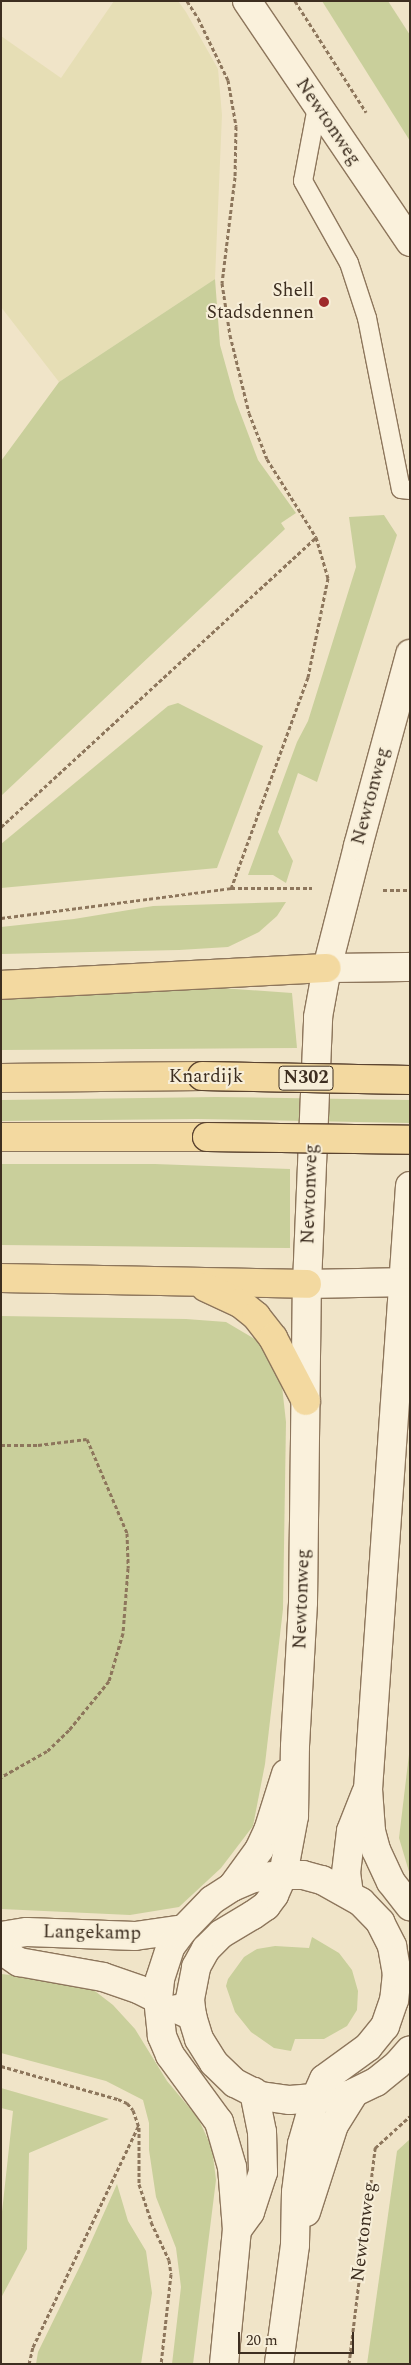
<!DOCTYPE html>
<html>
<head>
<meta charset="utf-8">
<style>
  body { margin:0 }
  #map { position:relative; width:411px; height:2365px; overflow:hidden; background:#f0e4c8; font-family:Spectral,serif }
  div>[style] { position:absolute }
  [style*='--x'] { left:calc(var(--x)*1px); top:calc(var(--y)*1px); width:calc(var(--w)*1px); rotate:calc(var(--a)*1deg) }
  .farmland>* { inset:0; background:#e6deb5 }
  .green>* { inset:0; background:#c9cf9b }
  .path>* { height:3px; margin-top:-1.5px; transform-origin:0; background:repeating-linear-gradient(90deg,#8d765c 0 4px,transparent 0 6.5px) }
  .roads { filter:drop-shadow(1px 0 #8d765c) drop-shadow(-1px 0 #8d765c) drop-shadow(0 1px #8d765c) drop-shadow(0 -1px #8d765c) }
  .lane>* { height:18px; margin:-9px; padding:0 9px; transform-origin:9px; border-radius:9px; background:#faf1dc }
  .street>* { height:28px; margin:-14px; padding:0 14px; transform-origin:14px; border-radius:14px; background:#faf1dc }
  .secondary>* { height:28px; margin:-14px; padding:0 14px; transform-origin:14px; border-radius:14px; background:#faf1dc }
  .primary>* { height:28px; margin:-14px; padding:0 14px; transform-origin:14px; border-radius:14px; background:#f3d9a0 }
  .bridges { filter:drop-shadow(1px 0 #5b4430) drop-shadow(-1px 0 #5b4430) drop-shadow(0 1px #5b4430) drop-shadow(0 -1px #5b4430) }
  .primary-bridge>* { height:28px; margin:-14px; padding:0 14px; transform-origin:14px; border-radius:14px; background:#f3d9a0 }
  .dots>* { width:14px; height:14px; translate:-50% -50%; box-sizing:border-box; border:2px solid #f7eed8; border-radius:50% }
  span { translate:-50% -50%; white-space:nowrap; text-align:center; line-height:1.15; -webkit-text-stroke:4px #f7eed8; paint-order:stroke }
  .shield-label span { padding:1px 4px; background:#f7eed8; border:1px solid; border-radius:4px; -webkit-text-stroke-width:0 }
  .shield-label { font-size:18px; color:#3d2e20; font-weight:700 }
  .street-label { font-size:19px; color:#3d2e20 }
  .poi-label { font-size:19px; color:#3d2e20 }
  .right { translate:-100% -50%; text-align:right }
  .frame { position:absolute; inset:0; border:2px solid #3d2e20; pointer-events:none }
  .scale { position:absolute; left:238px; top:2332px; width:116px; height:22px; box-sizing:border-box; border:2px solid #3d2e20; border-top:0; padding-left:6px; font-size:15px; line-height:18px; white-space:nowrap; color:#3d2e20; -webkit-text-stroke:4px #f7eed8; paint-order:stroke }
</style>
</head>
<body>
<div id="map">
  <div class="farmland">
    <div style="clip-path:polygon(114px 1px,178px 1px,186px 12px,218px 69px,222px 115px,215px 279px,59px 382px,1px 307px,1px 36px,61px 78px)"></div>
  </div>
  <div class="green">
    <div style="clip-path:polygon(322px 1px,388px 1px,410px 35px,410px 141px)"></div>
    <div style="clip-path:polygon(215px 279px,220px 345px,235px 399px,258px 460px,296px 513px,281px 523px,285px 529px,1px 796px,1px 461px,59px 382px)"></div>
    <div style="clip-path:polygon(384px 515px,397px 535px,317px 782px,298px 773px,278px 832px,293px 861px,286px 883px,273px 875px,248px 875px,297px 742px,308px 721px,356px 567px,349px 517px)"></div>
    <div style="clip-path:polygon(178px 703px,263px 746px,217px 868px,1px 888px,1px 844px,168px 706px)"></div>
    <div style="clip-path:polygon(286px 902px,277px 916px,259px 932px,228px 947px,179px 950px,1px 954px,1px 927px,74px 919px,153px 906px)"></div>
    <div style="clip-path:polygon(206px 987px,292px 993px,297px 1048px,1px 1050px,1px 993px)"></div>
    <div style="clip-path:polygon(216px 1097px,410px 1100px,410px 1123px,197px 1119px,1px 1121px,1px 1100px)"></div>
    <div style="clip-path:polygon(1px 1164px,155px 1164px,290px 1169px,290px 1248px,1px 1245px)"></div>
    <div style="clip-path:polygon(1px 1316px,186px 1319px,226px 1322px,258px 1341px,281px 1377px,286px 1422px,283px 1609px,265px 1764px,253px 1826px,221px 1868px,179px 1907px,130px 1915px,1px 1909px)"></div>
    <div style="clip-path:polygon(410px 1746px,410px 1875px,399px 1838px)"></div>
    <div style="clip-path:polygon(312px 1937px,339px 1953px,352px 1970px,358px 1991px,357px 2010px,347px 2026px,324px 2039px,295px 2039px,291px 2051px,274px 2048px,251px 2032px,235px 2012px,226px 1986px,228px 1979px,244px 1957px,257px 1949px,275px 1946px,309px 1948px)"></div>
    <div style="clip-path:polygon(1px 1974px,59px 1980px,91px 1988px,113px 2005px,135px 2029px,167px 2081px,198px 2118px,212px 2148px,216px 2180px,193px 2364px,172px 2364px,181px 2287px,176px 2248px,156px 2197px,149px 2150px,149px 2123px,143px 2100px,106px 2081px,1px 2053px)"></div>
    <div style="clip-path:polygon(1px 2088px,109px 2119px,29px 2153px,27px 2249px,1px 2298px,1px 2221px,13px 2111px,1px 2108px)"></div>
    <div style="clip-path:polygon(410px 2139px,410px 2364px,367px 2364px,397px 2151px)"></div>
    <div style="clip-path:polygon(117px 2184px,128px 2221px,146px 2251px,152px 2293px,141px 2364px,36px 2364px,38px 2352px,82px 2262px)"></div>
  </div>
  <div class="path">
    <div style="--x:187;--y:1;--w:20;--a:57"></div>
    <div style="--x:198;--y:18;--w:69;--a:64.2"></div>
    <div style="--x:228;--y:80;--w:47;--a:80.1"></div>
    <div style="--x:236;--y:126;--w:51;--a:91.1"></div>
    <div style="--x:235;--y:177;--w:107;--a:97"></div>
    <div style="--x:222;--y:283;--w:53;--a:81.3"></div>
    <div style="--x:230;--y:335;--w:80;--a:76.3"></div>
    <div style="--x:249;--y:413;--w:49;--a:68.6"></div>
    <div style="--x:267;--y:459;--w:92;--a:57.9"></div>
    <div style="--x:316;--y:537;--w:43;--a:73.7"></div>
    <div style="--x:328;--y:578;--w:101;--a:101.4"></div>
    <div style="--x:308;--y:677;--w:225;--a:110"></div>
    <div style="--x:295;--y:1;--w:132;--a:57.4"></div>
    <div style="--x:1;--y:827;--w:428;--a:-42.6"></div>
    <div style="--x:383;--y:890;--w:27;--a:0"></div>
    <div style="--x:1;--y:918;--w:232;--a:-7.4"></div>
    <div style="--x:231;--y:888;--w:81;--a:0"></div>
    <div style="--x:1;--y:1445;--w:37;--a:0"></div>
    <div style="--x:38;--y:1445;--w:49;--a:-7"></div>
    <div style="--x:87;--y:1439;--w:102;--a:66.9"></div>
    <div style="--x:127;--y:1533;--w:35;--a:88"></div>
    <div style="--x:128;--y:1568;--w:65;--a:94.4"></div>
    <div style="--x:123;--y:1633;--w:50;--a:106.3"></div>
    <div style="--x:109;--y:1681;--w:63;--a:129.2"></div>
    <div style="--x:69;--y:1730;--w:30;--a:136"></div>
    <div style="--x:47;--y:1751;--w:53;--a:150.5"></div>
    <div style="--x:1;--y:2066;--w:122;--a:15.8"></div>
    <div style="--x:118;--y:2099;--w:10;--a:24"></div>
    <div style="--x:127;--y:2103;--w:9;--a:49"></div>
    <div style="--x:133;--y:2110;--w:18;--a:71"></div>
    <div style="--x:139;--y:2127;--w:57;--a:90"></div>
    <div style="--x:139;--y:2184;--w:40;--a:72"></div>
    <div style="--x:151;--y:2222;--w:42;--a:64.7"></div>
    <div style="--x:169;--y:2260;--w:14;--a:82"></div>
    <div style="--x:171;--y:2274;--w:91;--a:96.3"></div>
    <div style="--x:29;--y:2364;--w:17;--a:-77"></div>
    <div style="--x:33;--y:2347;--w:244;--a:-64.5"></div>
    <div style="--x:349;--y:2364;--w:218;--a:-83.1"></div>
    <div style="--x:375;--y:2148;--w:47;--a:-42.4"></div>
  </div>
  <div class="roads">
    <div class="lane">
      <div style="--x:317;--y:107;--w:75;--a:100.7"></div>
      <div style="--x:303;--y:181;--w:94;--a:60.7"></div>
      <div style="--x:349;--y:263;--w:58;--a:71.9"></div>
      <div style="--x:367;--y:318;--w:174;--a:78.8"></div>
      <div style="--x:401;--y:489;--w:9;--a:6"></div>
    </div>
    <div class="street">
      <div style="--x:1;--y:1936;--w:26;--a:-9"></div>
      <div style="--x:27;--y:1932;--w:108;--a:2.1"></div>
      <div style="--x:135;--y:1936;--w:49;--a:-8.1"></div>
      <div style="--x:1;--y:1950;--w:22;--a:34"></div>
      <div style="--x:19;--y:1962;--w:85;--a:10.1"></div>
      <div style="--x:103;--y:1977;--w:39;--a:19"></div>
      <div style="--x:140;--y:1990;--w:20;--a:27"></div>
    </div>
    <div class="secondary">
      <div style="--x:247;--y:1;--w:291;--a:55.9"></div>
      <div style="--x:327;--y:968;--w:83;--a:-0.7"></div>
      <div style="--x:410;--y:1186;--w:604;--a:93.98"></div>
      <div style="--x:368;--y:1789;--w:42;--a:85.9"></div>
      <div style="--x:371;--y:1831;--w:20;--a:75"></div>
      <div style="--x:376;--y:1850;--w:35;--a:65"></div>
      <div style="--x:391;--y:1882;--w:31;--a:52"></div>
      <div style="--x:307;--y:1284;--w:103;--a:-1.1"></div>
      <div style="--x:232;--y:1887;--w:46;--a:-53.9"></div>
      <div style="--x:259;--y:1850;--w:21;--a:-65"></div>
      <div style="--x:268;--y:1831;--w:60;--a:-72.5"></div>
      <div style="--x:349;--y:1894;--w:21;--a:-98"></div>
      <div style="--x:346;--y:1873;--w:42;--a:-83.2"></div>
      <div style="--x:351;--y:1831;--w:41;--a:-68.5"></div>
      <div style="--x:177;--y:2009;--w:17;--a:25"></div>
      <div style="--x:192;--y:2016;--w:24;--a:73"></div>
      <div style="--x:199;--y:2039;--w:28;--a:58"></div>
      <div style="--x:214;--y:2063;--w:29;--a:44"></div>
      <div style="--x:235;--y:2083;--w:29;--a:27"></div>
      <div style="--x:261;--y:2096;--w:29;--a:8"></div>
      <div style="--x:290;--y:2100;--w:59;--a:-4.8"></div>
      <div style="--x:349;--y:2095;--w:30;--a:-26"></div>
      <div style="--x:376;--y:2082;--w:28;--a:-39"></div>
      <div style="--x:398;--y:2064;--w:18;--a:-49"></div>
      <div style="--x:192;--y:2016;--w:17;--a:-97"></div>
      <div style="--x:190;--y:1999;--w:33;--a:-79"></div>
      <div style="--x:196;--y:1967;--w:21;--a:-61"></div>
      <div style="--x:206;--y:1949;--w:21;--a:-45"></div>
      <div style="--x:221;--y:1934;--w:37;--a:-31"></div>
      <div style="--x:253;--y:1915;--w:16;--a:-35"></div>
      <div style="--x:266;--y:1906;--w:14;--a:-54"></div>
      <div style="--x:274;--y:1895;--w:22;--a:-66"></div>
      <div style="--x:283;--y:1875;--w:60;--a:-79.4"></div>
      <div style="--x:294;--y:1816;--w:70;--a:-89.2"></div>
      <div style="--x:295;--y:1746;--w:144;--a:-86.8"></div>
      <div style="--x:303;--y:1602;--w:318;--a:-89.3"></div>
      <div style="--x:307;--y:1284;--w:267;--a:-87.6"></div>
      <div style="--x:318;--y:1017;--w:50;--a:-79.6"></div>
      <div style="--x:327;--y:968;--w:126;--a:-75.7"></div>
      <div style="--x:358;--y:846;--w:199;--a:-74.8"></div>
      <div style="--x:306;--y:2212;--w:91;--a:-72.2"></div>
      <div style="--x:334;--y:2125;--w:38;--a:-58"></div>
      <div style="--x:237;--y:2230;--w:22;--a:-54"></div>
      <div style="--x:250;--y:2212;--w:42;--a:-72"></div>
      <div style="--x:263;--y:2172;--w:40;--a:-91.4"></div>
      <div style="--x:262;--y:2132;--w:41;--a:-101.3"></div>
      <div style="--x:224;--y:2364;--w:135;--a:-84.5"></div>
      <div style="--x:237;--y:2230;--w:63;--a:-94.5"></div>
      <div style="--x:232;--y:2167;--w:47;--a:-106.1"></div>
      <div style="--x:219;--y:2122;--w:83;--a:-126.2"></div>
      <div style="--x:170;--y:2055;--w:21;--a:-113"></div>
      <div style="--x:162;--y:2036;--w:37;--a:-96"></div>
      <div style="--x:158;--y:1999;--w:20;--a:-84"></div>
      <div style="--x:160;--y:1979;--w:35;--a:-72"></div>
      <div style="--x:171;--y:1946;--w:21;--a:-53"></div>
      <div style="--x:184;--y:1929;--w:40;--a:-46"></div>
      <div style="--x:212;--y:1900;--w:24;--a:-33"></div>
      <div style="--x:232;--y:1887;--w:23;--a:-23"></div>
      <div style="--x:253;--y:1878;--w:30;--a:-6"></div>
      <div style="--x:283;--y:1875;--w:20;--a:0"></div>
      <div style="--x:303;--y:1875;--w:20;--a:15"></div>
      <div style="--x:322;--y:1880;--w:45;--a:29.4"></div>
      <div style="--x:361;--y:1902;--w:28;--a:46"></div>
      <div style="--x:380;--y:1922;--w:27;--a:63"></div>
      <div style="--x:392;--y:1946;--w:27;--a:80"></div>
      <div style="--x:397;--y:1973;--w:27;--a:96"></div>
      <div style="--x:394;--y:2000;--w:28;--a:109"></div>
      <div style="--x:385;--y:2026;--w:27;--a:129"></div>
      <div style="--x:368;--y:2047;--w:54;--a:144"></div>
      <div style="--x:324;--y:2079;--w:22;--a:114"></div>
      <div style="--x:315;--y:2099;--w:47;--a:106.1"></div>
      <div style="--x:302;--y:2144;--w:48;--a:97.1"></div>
      <div style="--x:296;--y:2192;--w:53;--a:91.1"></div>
      <div style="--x:295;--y:2245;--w:120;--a:97.7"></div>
    </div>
    <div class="primary">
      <div style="--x:1;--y:985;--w:326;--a:-3"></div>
      <div style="--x:1;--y:1078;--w:201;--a:-0.6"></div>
      <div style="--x:1;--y:1137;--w:206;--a:0"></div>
      <div style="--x:1;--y:1278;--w:306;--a:1.1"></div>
      <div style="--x:205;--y:1287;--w:38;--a:25"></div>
      <div style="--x:240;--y:1303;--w:21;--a:39"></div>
      <div style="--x:256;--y:1316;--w:28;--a:52"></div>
      <div style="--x:273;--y:1338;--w:71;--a:62.4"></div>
    </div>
  </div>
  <div class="bridges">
    <div class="primary-bridge">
      <div style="--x:202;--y:1076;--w:208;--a:1.1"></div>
      <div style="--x:207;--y:1137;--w:203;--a:0.8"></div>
    </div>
  </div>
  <div class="dots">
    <div style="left:324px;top:302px;background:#9e2a2b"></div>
  </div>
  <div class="shield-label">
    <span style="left:306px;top:1078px">N302</span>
  </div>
  <div class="street-label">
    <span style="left:328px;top:122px;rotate:56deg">Newtonweg</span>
    <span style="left:371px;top:796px;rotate:-75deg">Newtonweg</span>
    <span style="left:206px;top:1077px">Knardijk</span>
    <span style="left:310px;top:1194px;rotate:-88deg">Newtonweg</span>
    <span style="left:302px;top:1599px;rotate:-88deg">Newtonweg</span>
    <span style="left:92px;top:1933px;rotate:1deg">Langekamp</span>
    <span style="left:364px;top:2232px;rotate:-83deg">Newtonweg</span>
  </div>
  <div class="poi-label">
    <span class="right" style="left:314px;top:302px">Shell<br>Stadsdennen</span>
  </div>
  <div class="frame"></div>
  <div class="scale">20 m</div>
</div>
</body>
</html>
